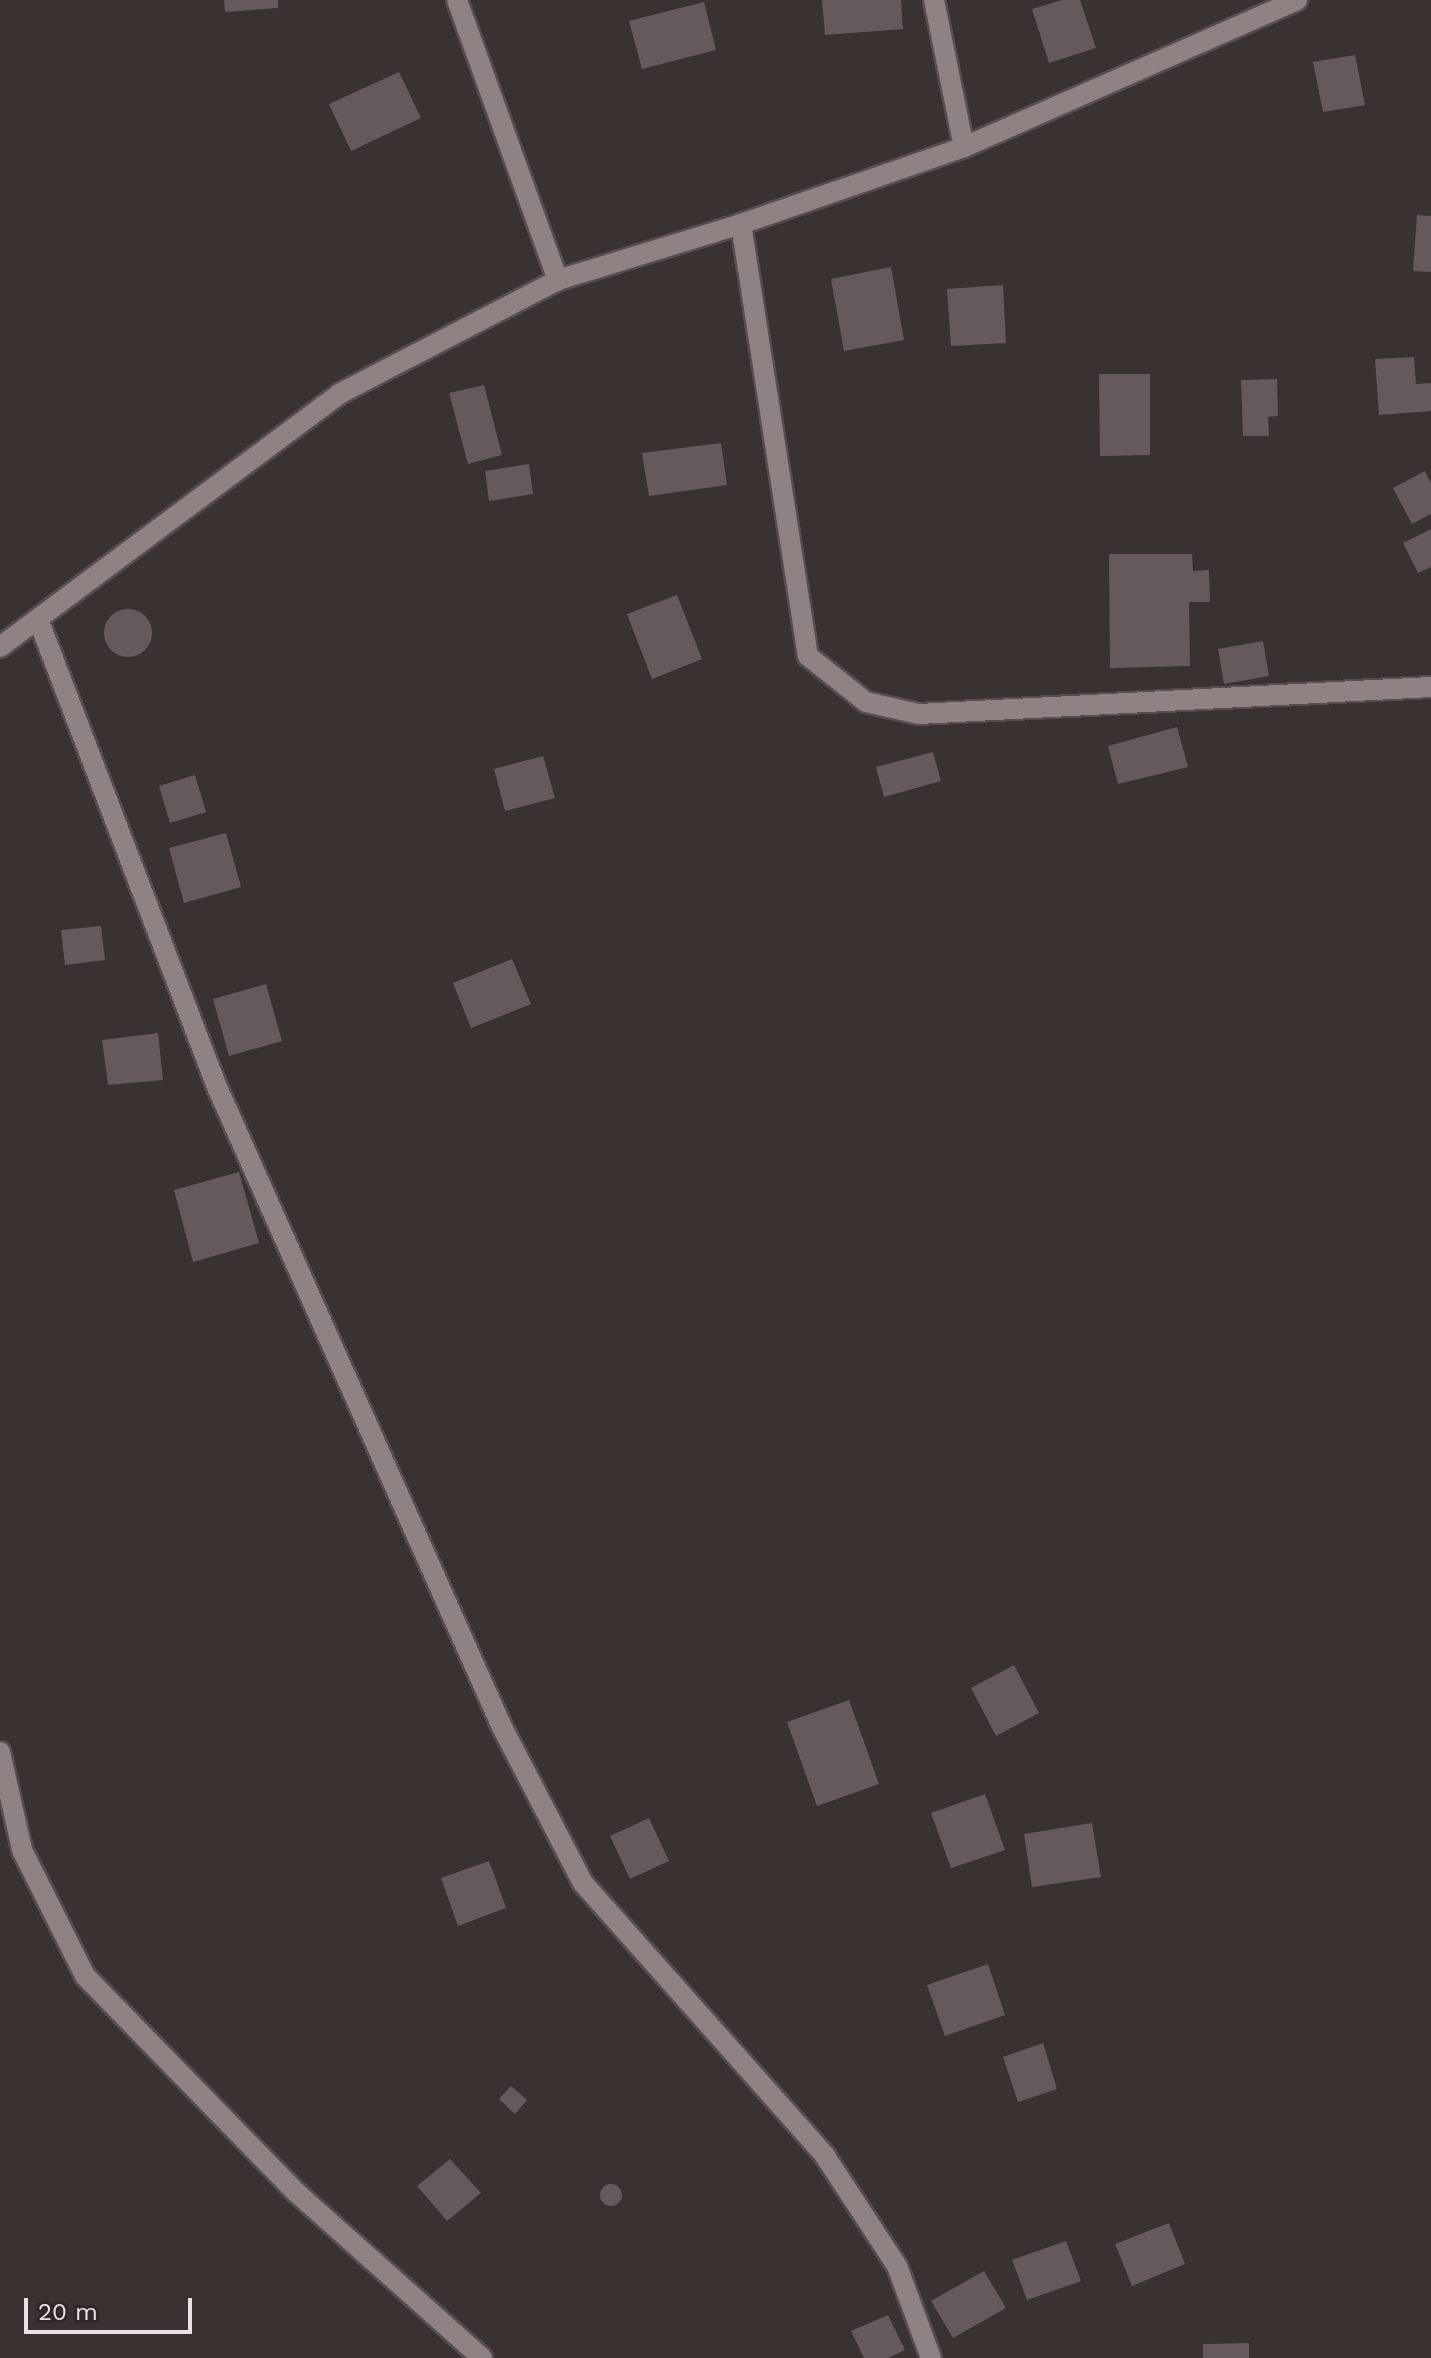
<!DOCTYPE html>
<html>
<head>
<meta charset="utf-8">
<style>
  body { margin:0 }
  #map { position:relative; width:1431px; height:2358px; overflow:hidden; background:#3a3131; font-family:"Work Sans",sans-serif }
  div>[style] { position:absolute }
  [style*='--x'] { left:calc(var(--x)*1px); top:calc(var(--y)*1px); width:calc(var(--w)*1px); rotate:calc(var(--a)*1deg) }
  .building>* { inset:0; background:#655a5b }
  .round { border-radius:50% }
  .roads { filter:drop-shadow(2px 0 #554d4e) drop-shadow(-2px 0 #554d4e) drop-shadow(0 2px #554d4e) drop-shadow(0 -2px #554d4e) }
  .minor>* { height:20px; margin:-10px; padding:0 10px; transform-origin:10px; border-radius:10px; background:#8e8283 }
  span { translate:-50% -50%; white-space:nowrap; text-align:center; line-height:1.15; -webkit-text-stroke:6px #302727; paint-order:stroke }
  .scale { position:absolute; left:24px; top:2298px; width:168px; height:36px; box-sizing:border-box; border:4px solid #eae3e4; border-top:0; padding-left:10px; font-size:24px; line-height:28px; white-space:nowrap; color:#eae3e4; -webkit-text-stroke:6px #302727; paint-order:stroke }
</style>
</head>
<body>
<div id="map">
  <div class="building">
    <div style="clip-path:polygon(224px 0,278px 0,278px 8px,225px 12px)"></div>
    <div style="clip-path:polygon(822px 0,901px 0,903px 29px,825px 35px)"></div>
    <div style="clip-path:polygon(1062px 0,1080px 0,1096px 48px,1049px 63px,1032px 9px)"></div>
    <div style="clip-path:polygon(704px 2px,716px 50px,642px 69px,629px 21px)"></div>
    <div style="clip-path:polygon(1355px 55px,1365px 105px,1323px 112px,1313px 62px)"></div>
    <div style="clip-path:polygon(399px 72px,421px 118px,351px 151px,329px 104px)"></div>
    <div style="clip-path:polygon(1417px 215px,1431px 216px,1431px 272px,1413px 271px)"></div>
    <div style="clip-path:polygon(891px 267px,904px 340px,844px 351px,831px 279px)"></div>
    <div style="clip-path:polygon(1003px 285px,1006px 343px,951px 346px,947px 289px)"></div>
    <div style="clip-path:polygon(1414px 357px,1416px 384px,1431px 383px,1431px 411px,1379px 415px,1375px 359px)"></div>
    <div style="clip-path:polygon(1099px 374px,1150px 374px,1150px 455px,1100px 456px)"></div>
    <div style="clip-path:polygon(1277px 379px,1278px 416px,1268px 417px,1269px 436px,1243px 436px,1241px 380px)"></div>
    <div style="clip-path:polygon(484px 385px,502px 455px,468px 464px,449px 393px)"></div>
    <div style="clip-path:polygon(721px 443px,727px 485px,649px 496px,642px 453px)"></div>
    <div style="clip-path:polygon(529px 464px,533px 494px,489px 501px,485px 471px)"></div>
    <div style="clip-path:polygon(1425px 471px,1431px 483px,1431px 514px,1412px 524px,1393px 488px)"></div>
    <div style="clip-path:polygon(1431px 529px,1431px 567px,1418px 573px,1403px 543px)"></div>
    <div style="clip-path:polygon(1109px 554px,1192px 554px,1193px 571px,1209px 570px,1210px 602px,1189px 602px,1190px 666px,1110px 668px)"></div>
    <div style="clip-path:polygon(677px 595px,702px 659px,652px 679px,627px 614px)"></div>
    <div class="round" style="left:104px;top:609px;width:48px;height:48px"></div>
    <div style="clip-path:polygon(1263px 641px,1269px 676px,1224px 684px,1218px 649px)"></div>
    <div style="clip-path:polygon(1177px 727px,1188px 767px,1118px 784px,1108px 746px)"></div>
    <div style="clip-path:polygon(933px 752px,941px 781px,884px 797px,876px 767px)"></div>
    <div style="clip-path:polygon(543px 756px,555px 798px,505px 811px,494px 769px)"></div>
    <div style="clip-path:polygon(195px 775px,206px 812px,170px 823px,159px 786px)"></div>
    <div style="clip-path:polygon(226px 833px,241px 887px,184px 903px,169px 848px)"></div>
    <div style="clip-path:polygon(101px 926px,105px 960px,65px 965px,61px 930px)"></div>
    <div style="clip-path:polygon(512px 959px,531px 1004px,471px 1028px,453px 983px)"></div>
    <div style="clip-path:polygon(266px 984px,282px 1041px,229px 1056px,213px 999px)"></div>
    <div style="clip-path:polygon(158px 1033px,163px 1080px,108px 1085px,102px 1040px)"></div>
    <div style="clip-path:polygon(239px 1172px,259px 1243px,193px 1262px,174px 1190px)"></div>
    <div style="clip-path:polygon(1014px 1665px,1039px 1713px,996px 1736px,971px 1688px)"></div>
    <div style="clip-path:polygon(849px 1700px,879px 1784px,817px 1806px,787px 1722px)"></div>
    <div style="clip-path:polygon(985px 1794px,1005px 1850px,951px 1868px,931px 1813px)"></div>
    <div style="clip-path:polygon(649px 1818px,669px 1861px,630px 1879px,610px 1836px)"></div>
    <div style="clip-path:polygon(1092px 1823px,1101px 1877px,1032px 1887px,1024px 1834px)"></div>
    <div style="clip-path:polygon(489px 1861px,506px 1908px,458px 1926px,441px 1878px)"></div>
    <div style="clip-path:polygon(988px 1964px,1005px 2015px,945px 2036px,927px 1985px)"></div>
    <div style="clip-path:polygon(1043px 2043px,1057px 2089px,1018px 2102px,1003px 2057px)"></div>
    <div style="clip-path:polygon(511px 2086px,527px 2100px,515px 2114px,499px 2099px)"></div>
    <div style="clip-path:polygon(450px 2159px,481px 2193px,447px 2221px,417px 2186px)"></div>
    <div class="round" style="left:600px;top:2184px;width:22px;height:22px"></div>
    <div style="clip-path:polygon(1169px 2223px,1185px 2264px,1132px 2286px,1115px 2244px)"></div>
    <div style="clip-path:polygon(1066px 2241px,1081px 2281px,1027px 2300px,1012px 2260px)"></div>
    <div style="clip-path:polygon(984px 2271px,1006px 2308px,953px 2338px,931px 2301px)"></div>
    <div style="clip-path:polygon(888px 2315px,905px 2350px,888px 2358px,864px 2358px,851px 2331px)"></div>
    <div style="clip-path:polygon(1249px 2343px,1249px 2358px,1203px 2358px,1203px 2344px)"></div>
  </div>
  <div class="roads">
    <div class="minor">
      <div style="--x:457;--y:0;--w:298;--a:70.2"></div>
      <div style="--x:934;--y:0;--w:150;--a:78.5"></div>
      <div style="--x:741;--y:224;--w:437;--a:81.2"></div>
      <div style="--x:808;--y:656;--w:74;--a:38.4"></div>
      <div style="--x:866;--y:702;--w:54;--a:12.8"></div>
      <div style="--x:919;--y:714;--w:513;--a:-3.02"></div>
      <div style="--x:38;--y:619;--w:501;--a:69.07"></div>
      <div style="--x:217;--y:1087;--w:698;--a:66"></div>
      <div style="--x:501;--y:1725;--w:178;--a:62.6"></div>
      <div style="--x:583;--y:1883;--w:365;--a:48.4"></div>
      <div style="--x:825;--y:2156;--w:131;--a:56.8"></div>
      <div style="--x:897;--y:2266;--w:98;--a:69.7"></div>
      <div style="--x:0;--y:647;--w:423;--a:-36.7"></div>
      <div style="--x:339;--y:394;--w:247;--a:-27.5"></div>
      <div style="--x:558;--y:280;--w:191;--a:-17"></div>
      <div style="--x:741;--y:224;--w:236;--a:-19"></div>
      <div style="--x:964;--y:147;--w:364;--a:-23.8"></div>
      <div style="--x:0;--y:1752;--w:100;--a:77.3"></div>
      <div style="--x:22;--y:1850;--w:141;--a:63.4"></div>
      <div style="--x:85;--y:1976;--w:303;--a:45.7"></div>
      <div style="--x:297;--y:2193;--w:248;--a:41.7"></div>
    </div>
  </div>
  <div class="scale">20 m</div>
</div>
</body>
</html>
